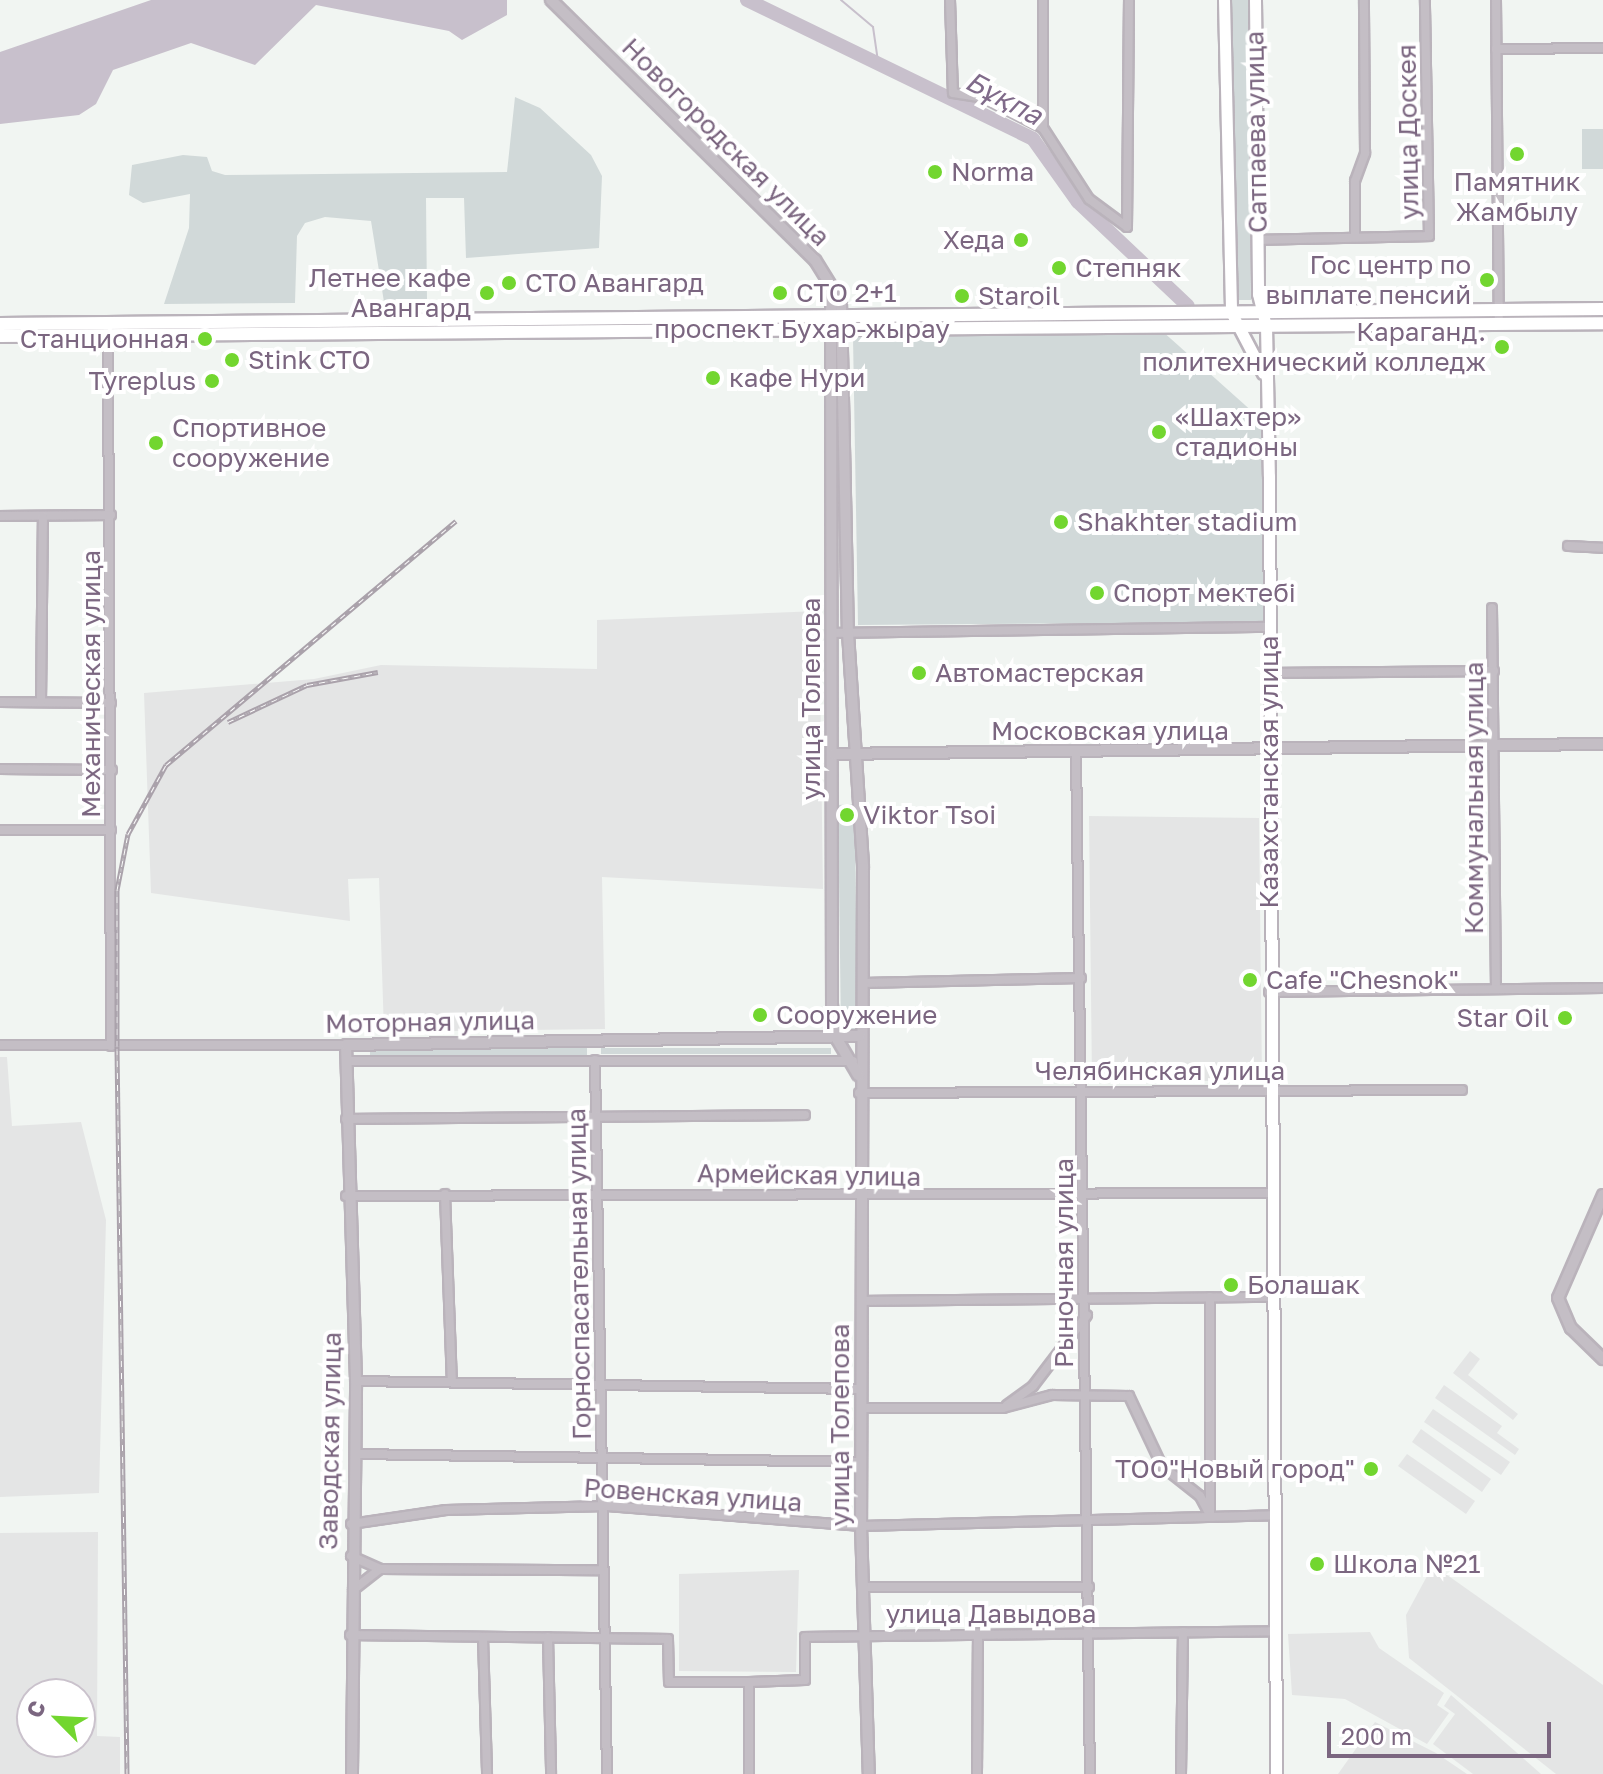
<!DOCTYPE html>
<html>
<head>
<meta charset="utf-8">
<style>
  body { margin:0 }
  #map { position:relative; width:1603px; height:1774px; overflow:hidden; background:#f1f5f2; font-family:"Golos Text",sans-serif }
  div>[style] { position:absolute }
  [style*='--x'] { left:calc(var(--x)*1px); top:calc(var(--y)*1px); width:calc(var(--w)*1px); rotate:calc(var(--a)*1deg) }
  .built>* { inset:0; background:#e4e5e5 }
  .green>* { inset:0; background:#d1d9d9 }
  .water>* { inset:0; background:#c8c0cc }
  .stream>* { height:2px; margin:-1px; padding:0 1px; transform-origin:1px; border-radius:1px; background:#c8c0cc }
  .river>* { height:14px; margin:-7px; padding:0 7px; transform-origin:7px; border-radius:7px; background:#c8c0cc }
  .roads { filter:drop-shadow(2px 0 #bab3bb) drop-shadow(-2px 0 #bab3bb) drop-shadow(0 2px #bab3bb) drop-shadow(0 -2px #bab3bb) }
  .minor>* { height:8px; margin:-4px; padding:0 4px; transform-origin:4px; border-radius:4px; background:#c4bec5 }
  .tertiary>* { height:10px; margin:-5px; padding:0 5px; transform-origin:5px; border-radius:5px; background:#c4bec5 }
  .secondary>* { height:11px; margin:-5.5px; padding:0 5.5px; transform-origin:5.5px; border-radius:5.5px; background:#fff }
  .primary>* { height:12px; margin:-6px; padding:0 6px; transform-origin:6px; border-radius:6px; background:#fff }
  .rail>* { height:5px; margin-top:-2.5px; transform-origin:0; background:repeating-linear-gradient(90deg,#fff 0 6px,#aaa2ab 0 12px); box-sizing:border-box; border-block:2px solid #aaa2ab }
  .dots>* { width:22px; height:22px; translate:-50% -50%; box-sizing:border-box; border:4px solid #fff; border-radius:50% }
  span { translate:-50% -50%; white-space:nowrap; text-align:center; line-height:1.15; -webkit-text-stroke:8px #fff; paint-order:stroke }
  .street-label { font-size:26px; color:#7b6680 }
  .poi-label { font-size:26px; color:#7b6680 }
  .left { translate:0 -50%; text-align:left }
  .right { translate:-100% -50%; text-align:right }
  .water-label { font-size:28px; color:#806b8a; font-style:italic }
  .north { position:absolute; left:16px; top:1678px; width:80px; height:80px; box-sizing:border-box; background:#fff; border:2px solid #cac2cc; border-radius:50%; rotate:294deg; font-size:22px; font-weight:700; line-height:32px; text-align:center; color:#7b6680 }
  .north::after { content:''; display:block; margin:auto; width:28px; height:36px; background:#72d62f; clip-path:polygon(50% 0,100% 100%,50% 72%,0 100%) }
  .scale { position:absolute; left:1327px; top:1722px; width:224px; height:36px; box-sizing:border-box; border:4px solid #7b6680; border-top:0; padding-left:10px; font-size:24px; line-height:28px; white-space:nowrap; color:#7b6680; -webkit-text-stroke:6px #fff; paint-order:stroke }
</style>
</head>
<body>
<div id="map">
  <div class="built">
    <div style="clip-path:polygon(819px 611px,823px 889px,602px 877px,605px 1029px,384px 1032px,379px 878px,348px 879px,350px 921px,151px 893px,144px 693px,314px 679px,381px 665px,597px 669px,597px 620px)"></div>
    <div style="clip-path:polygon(1089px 816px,1259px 818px,1262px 1081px,1092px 1081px)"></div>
    <div style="clip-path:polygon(0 1057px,7px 1057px,12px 1126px,81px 1122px,106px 1220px,99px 1493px,0 1497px)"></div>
    <div style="clip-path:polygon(1470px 1351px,1480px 1359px,1468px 1375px,1518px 1414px,1513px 1420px,1453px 1373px)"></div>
    <div style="clip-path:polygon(1444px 1385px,1502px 1426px,1497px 1433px,1519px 1449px,1515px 1455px,1435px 1398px)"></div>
    <div style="clip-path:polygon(1433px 1409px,1510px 1462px,1501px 1475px,1424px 1422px)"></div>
    <div style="clip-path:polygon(1421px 1429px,1491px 1479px,1482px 1492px,1412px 1442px)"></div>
    <div style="clip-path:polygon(1407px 1454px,1475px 1501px,1466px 1514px,1398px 1466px)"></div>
    <div style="clip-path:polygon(evenodd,98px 1532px,97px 1736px,120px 1737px,120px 1774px,0 1774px,0 1533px,98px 1532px,32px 1694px,80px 1694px,80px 1742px,32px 1742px,32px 1694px)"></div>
    <div style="clip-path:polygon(1433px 1565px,1603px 1685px,1603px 1774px,1556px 1774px,1409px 1658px,1406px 1615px)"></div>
    <div style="clip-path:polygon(799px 1570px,796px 1672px,679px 1671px,679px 1574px)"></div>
    <div style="clip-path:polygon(1370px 1632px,1379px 1648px,1444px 1693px,1437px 1705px,1449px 1713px,1427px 1744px,1345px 1699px,1292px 1695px,1288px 1634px)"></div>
    <div style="clip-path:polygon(1451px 1695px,1541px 1774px,1473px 1774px,1433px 1744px,1455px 1714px,1444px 1706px)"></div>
    <div style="clip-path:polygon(1375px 1722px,1436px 1753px,1467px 1774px,1338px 1774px)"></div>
  </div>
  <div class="green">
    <div style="clip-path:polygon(1230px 0,1248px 0,1251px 300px,1233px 300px)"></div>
    <div style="clip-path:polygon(515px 97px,540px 108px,591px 155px,602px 176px,599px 248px,466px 258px,464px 198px,426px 198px,427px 300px,384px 302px,371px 221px,325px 217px,305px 223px,297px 236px,295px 303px,164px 304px,189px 228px,190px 194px,143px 203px,129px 195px,132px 165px,183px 155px,207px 157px,212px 171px,225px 175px,507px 172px)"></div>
    <div style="clip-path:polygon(1582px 129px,1603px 129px,1603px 169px,1582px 169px)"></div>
    <div style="clip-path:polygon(1161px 330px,1264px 422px,1266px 622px,858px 625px,853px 337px)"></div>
    <div style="clip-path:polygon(855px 804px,857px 1031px,841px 1032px,838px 805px)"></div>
    <div style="clip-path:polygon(370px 1048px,587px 1048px,587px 1056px,370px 1056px)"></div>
    <div style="clip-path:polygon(601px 1048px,831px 1048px,831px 1054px,601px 1054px)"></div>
  </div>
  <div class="water">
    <div style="clip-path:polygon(151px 0,507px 0,507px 15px,462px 40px,449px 31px,316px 5px,255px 65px,191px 43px,113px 70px,96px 104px,79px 115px,0 124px,0 52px)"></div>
  </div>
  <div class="stream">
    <div style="--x:841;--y:0;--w:42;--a:40.2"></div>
    <div style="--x:873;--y:27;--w:41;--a:81.7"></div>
  </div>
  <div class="river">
    <div style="--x:747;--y:0;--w:318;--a:25.9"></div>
    <div style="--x:1033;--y:139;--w:77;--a:54.5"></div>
    <div style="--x:1078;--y:202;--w:151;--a:43.4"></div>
  </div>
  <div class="roads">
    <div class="minor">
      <div style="--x:950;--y:0;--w:93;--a:88.2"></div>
      <div style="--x:953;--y:93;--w:31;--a:9"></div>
      <div style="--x:984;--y:98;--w:66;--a:27"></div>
      <div style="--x:1043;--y:128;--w:85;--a:57.1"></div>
      <div style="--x:1089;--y:199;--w:47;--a:36.4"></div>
      <div style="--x:1043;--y:0;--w:128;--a:90"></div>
      <div style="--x:1496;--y:0;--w:321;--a:89.5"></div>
      <div style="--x:1496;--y:49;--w:107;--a:-0.5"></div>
      <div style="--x:1127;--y:227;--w:227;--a:-89.5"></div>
      <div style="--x:1355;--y:237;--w:56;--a:-90"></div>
      <div style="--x:1355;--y:181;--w:30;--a:-70"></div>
      <div style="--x:1365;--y:153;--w:153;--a:-90.4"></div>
      <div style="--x:1257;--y:240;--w:172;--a:-1.3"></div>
      <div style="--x:1429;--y:236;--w:236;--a:-91"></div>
      <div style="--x:108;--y:331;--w:715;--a:89.76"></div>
      <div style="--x:0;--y:516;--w:111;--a:-0.5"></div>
      <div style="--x:1568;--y:546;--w:35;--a:3"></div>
      <div style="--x:1492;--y:608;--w:381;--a:89.4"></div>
      <div style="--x:833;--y:633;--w:437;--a:-0.8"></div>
      <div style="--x:1269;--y:673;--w:225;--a:-0.5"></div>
      <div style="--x:0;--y:702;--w:111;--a:0.5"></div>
      <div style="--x:41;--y:702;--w:186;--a:-89.4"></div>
      <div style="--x:1076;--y:751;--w:1023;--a:89.22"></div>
      <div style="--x:0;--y:769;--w:112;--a:0.5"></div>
      <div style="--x:0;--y:830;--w:111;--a:0"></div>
      <div style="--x:863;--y:983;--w:218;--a:-1.3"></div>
      <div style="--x:1269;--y:992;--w:334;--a:-0.7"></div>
      <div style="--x:0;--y:1045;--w:346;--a:0"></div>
      <div style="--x:595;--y:1060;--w:714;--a:89.04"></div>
      <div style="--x:346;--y:1061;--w:507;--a:0"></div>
      <div style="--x:859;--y:1093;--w:603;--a:-0.29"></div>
      <div style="--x:346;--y:1119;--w:459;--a:-0.5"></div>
      <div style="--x:445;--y:1194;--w:187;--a:87.9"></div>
      <div style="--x:346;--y:1196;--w:926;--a:-0.19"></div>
      <div style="--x:861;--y:1301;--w:413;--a:-0.6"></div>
      <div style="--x:356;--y:1381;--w:506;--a:0.91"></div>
      <div style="--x:1007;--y:1405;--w:32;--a:-36"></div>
      <div style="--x:1033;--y:1386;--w:89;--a:-52.7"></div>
      <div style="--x:862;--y:1408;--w:141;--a:0"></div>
      <div style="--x:1003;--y:1408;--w:51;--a:-14.9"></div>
      <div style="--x:1052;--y:1395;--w:77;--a:0.7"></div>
      <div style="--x:1129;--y:1396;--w:77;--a:64.8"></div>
      <div style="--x:1162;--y:1466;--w:48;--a:38.3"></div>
      <div style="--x:1200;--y:1496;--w:21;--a:62"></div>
      <div style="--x:1210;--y:1515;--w:218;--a:-90"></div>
      <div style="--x:355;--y:1454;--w:507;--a:0.9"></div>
      <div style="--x:351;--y:1524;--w:96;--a:-8.4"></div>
      <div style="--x:446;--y:1510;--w:161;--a:-1.4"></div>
      <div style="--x:607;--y:1506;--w:255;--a:4.5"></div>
      <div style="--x:861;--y:1526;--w:414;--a:-1.5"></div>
      <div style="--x:351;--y:1556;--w:32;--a:24"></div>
      <div style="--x:866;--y:1587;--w:223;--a:0"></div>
      <div style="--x:353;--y:1590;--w:34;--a:-38"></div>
      <div style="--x:380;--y:1569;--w:221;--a:0.3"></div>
      <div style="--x:350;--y:1635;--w:318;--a:0.7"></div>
      <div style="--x:668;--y:1639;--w:43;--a:88.7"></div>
      <div style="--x:669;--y:1682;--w:80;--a:0"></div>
      <div style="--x:749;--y:1682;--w:56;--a:-2"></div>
      <div style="--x:805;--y:1680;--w:43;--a:-90"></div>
      <div style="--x:805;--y:1637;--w:471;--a:-0.7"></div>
      <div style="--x:483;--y:1637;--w:137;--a:88.3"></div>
      <div style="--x:548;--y:1637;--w:137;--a:88.7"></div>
      <div style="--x:749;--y:1774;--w:92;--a:-90"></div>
      <div style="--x:977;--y:1774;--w:141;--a:-89.6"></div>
      <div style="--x:1181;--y:1774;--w:142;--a:-89.2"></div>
    </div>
    <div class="tertiary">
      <div style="--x:551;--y:0;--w:371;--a:44.6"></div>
      <div style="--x:815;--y:260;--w:49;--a:58.2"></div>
      <div style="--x:841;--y:302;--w:331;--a:88.8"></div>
      <div style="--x:848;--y:633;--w:235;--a:86.3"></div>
      <div style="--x:863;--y:868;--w:658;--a:90.17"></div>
      <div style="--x:861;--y:1526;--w:248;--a:88.2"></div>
      <div style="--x:831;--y:287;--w:718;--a:89.92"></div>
      <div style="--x:832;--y:1005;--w:34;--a:82"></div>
      <div style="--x:837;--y:1039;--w:42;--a:59.7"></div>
      <div style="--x:834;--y:754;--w:769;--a:-0.75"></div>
      <div style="--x:1603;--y:1195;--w:112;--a:113.6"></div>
      <div style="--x:1558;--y:1298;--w:33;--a:67"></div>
      <div style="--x:1571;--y:1328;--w:45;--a:44.1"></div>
      <div style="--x:352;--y:1774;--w:393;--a:-89.4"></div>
      <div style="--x:356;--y:1381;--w:336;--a:-91.7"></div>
      <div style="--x:346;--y:1045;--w:514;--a:-1"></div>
    </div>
    <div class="secondary">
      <div style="--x:1224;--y:0;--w:312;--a:88.7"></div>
      <div style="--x:1231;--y:312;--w:69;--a:62.3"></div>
      <div style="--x:1255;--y:0;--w:294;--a:89.4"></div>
      <div style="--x:1258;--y:294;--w:32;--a:76"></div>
      <div style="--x:1266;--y:325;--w:151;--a:88.9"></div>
      <div style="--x:1269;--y:476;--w:1298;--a:89.69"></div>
    </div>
    <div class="primary">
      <div style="--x:0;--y:324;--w:1603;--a:-0.54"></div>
      <div style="--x:0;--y:336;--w:1603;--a:-0.46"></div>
    </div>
  </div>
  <div class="rail">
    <div style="--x:228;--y:722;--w:87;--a:-25.1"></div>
    <div style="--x:307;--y:685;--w:72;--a:-10.4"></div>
    <div style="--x:127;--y:1774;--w:728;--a:-90.79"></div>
    <div style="--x:117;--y:1046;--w:156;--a:-90"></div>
    <div style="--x:117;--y:890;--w:57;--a:-78.9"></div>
    <div style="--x:128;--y:834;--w:79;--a:-61.2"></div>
    <div style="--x:166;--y:765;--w:379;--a:-40.1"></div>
  </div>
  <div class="dots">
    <div style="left:1517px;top:154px;background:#72d62f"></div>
    <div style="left:935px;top:172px;background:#72d62f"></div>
    <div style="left:1021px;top:240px;background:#72d62f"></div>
    <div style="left:1059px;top:268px;background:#72d62f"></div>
    <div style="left:1487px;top:280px;background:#72d62f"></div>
    <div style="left:509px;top:283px;background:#72d62f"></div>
    <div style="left:487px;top:293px;background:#72d62f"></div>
    <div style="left:780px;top:293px;background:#72d62f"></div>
    <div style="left:962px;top:296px;background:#72d62f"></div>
    <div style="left:205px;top:339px;background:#72d62f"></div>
    <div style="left:1502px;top:347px;background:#72d62f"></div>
    <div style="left:232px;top:360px;background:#72d62f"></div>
    <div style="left:713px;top:378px;background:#72d62f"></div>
    <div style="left:212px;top:381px;background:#72d62f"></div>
    <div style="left:1159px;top:432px;background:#72d62f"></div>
    <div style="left:156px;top:443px;background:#72d62f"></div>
    <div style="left:1061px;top:522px;background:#72d62f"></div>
    <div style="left:1097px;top:593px;background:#72d62f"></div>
    <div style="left:919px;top:673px;background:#72d62f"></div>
    <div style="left:847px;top:815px;background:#72d62f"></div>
    <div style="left:1250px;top:980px;background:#72d62f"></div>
    <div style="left:760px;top:1015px;background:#72d62f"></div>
    <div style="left:1565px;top:1018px;background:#72d62f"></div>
    <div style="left:1231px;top:1285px;background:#72d62f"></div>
    <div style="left:1371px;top:1469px;background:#72d62f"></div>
    <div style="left:1317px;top:1564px;background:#72d62f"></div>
  </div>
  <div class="street-label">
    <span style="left:1256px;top:132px;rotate:-91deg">Сатпаева улица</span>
    <span style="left:1408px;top:132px;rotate:-91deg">улица Доскея</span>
    <span style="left:726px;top:142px;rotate:45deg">Новогородская улица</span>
    <span style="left:802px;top:329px">проспект Бухар-жырау</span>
    <span style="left:91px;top:684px;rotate:-90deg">Механическая улица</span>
    <span style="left:811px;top:699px;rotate:-90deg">улица Толепова</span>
    <span style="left:1110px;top:731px">Московская улица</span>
    <span style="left:1269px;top:772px;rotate:-90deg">Казахстанская улица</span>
    <span style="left:1474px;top:798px;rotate:-90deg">Коммунальная улица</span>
    <span style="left:430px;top:1022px;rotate:-1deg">Моторная улица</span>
    <span style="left:1160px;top:1071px">Челябинская улица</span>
    <span style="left:809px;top:1175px;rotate:1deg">Армейская улица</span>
    <span style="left:1064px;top:1263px;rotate:-90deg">Рыночная улица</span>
    <span style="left:579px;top:1274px;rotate:-91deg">Горноспасательная улица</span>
    <span style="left:840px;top:1425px;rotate:-90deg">улица Толепова</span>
    <span style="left:330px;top:1441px;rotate:-89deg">Заводская улица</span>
    <span style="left:693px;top:1495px;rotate:4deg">Ровенская улица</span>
    <span style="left:991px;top:1614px">улица Давыдова</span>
  </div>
  <div class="poi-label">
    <span class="left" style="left:951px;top:172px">Norma</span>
    <span style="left:1517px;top:197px">Памятник<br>Жамбылу</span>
    <span class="right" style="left:1005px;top:240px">Хеда</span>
    <span class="right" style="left:1471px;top:280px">Гос центр по<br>выплате пенсий</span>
    <span class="left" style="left:1075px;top:268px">Степняк</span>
    <span class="right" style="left:471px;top:293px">Летнее кафе<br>Авангард</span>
    <span class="left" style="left:525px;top:283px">СТО Авангард</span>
    <span class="left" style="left:796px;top:293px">СТО 2+1</span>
    <span class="left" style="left:978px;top:296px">Staroil</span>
    <span class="right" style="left:1486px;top:347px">Караганд.<br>политехнический колледж</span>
    <span class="right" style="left:189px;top:339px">Станционная</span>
    <span class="left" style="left:248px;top:360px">Stink СТО</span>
    <span class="left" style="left:729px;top:378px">кафе Нури</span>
    <span class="right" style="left:196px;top:381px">Tyreplus</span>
    <span class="left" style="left:1175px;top:432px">«Шахтер»<br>стадионы</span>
    <span class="left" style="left:172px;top:443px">Спортивное<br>сооружение</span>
    <span class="left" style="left:1077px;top:522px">Shakhter stadium</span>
    <span class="left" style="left:1113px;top:593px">Спорт мектебі</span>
    <span class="left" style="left:935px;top:673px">Автомастерская</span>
    <span class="left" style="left:863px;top:815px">Viktor Tsoi</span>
    <span class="left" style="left:1266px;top:980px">Cafe "Chesnok"</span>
    <span class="left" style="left:776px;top:1015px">Сооружение</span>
    <span class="right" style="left:1549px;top:1018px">Star Oil</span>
    <span class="left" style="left:1247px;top:1285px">Болашак</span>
    <span class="right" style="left:1355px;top:1469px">ТОО"Новый город"</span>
    <span class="left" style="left:1333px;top:1564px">Школа №21</span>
  </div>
  <div class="water-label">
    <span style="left:1004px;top:98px;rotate:28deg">Бұқпа</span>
  </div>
  <div class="north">С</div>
  <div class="scale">200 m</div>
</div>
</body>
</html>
